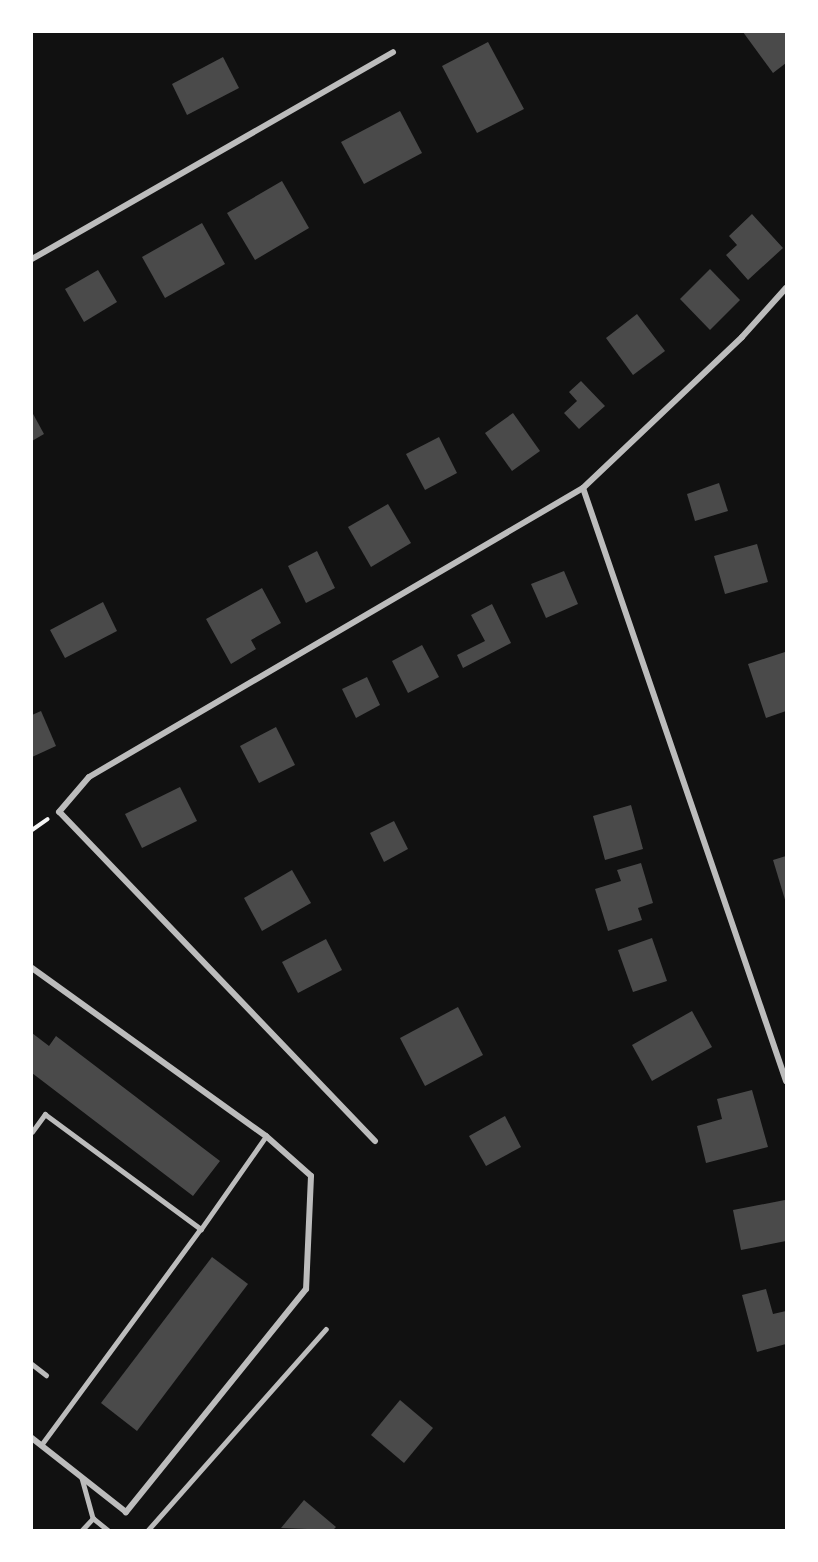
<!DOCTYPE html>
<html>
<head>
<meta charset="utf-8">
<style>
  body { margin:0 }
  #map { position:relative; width:818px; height:1562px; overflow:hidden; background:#111; font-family:Inter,sans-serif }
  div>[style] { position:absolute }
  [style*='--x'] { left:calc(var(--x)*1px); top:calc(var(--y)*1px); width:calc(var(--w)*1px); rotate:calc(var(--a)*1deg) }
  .building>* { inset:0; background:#4a4a4a }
  .path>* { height:4px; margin:-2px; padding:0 2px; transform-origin:2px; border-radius:2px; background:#f5f5f5 }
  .service>* { height:4.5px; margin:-2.25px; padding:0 2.25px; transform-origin:2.25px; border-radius:2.25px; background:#bcbcbc }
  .minor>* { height:6px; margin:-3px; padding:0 3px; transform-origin:3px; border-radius:3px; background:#bcbcbc }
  span { translate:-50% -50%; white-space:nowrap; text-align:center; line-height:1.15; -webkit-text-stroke:6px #fff; paint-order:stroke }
  .frame { position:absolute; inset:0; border:33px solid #fff; pointer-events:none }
</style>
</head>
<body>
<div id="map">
  <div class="building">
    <div style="clip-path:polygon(743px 32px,786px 32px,786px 63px,773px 73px)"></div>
    <div style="clip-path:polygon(488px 42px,524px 109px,477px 133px,442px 66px)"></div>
    <div style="clip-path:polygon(223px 57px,239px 88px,187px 115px,172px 84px)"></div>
    <div style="clip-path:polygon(400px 111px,422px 153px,364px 184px,341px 142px)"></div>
    <div style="clip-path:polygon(282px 181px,309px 228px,255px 260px,227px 213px)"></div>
    <div style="clip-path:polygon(752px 214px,783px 248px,748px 280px,726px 255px,737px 245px,729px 236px)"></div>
    <div style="clip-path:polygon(202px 223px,225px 264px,165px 298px,142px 257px)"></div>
    <div style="clip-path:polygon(710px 269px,740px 300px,710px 330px,680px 299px)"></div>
    <div style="clip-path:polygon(98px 270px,117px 302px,84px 322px,65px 289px)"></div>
    <div style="clip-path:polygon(637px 314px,665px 351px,633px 375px,606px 338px)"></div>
    <div style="clip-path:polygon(581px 381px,605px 406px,579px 429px,564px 413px,577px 401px,569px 392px)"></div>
    <div style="clip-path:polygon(32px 412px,44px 434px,32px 441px)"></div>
    <div style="clip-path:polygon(513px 413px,540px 451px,512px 471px,485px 433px)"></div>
    <div style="clip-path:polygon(439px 437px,457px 473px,425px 490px,406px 454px)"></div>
    <div style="clip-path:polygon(719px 483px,728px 511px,695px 521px,687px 494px)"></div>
    <div style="clip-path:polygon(388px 504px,411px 543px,371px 567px,348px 527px)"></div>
    <div style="clip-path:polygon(757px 544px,768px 582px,725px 594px,714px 556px)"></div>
    <div style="clip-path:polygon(317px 551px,335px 588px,306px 603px,288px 566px)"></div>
    <div style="clip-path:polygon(564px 571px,578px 604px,546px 618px,531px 584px)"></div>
    <div style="clip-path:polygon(262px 588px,281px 623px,251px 640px,256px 649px,231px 664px,206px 619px)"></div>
    <div style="clip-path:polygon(103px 602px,117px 631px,65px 658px,50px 630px)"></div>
    <div style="clip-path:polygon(492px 604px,511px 643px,463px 668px,457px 655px,485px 641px,471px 615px)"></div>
    <div style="clip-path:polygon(422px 645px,439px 677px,408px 693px,392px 661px)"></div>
    <div style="clip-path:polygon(785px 652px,786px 711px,766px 718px,748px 664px)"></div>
    <div style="clip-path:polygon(367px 677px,380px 705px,356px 718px,342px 689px)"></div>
    <div style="clip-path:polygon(41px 711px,56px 746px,32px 757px,32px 715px)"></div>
    <div style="clip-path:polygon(276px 727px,295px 765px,259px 783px,240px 746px)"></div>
    <div style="clip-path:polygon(180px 787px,197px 821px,142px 848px,125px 814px)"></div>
    <div style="clip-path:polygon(631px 805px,643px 849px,605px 860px,593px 816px)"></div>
    <div style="clip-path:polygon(394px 821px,408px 849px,384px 862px,370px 833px)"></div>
    <div style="clip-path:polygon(786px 856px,786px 903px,773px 860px)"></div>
    <div style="clip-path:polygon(641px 863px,653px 903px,638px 908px,642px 920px,608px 931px,595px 889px,621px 881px,617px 870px)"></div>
    <div style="clip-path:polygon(292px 870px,311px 903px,262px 931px,244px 898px)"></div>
    <div style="clip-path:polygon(652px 938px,667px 981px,633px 992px,618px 950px)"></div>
    <div style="clip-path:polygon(326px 939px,342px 970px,298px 993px,282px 962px)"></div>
    <div style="clip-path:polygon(458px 1007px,483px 1055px,425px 1086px,400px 1038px)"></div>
    <div style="clip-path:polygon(692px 1011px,712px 1047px,652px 1081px,632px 1045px)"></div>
    <div style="clip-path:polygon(32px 1033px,49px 1046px,56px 1036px,220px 1161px,193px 1196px,32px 1073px)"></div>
    <div style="clip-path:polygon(752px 1090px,768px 1147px,706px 1163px,697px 1126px,722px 1119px,717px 1099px)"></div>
    <div style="clip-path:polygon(505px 1116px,521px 1147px,486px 1166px,469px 1136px)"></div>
    <div style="clip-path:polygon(785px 1200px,786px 1241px,741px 1250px,733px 1210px)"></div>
    <div style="clip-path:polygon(212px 1257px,248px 1284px,137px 1431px,101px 1403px)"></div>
    <div style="clip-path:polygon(766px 1289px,773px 1314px,786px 1311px,786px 1344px,757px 1352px,742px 1295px)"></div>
    <div style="clip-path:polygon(400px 1400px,433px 1428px,404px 1463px,371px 1435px)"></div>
    <div style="clip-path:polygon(304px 1500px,336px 1527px,333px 1530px,281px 1528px)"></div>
  </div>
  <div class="path">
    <div style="--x:32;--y:830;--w:19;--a:-35"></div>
  </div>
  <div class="service">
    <div style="--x:32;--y:1132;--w:22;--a:-54"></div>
    <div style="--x:45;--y:1114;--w:194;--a:36.4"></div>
    <div style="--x:201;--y:1229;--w:268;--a:126.4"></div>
    <div style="--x:201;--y:1229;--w:113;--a:-55"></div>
    <div style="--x:32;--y:1364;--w:18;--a:38"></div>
    <div style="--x:82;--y:1478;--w:41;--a:74.6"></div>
    <div style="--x:93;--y:1518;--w:19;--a:39"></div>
    <div style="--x:82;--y:1530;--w:16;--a:-47"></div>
    <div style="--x:148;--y:1530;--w:268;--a:-48.5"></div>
  </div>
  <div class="minor">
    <div style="--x:32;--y:259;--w:416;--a:-29.8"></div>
    <div style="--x:583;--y:488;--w:627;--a:71.1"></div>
    <div style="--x:32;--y:968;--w:288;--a:35.7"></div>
    <div style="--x:266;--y:1136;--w:60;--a:41.6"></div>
    <div style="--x:311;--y:1176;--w:113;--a:92.5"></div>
    <div style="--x:306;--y:1289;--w:287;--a:128.9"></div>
    <div style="--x:126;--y:1512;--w:120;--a:-141.8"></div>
    <div style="--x:375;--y:1141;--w:456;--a:-133.8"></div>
    <div style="--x:59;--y:812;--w:46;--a:-49.4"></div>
    <div style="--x:89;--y:777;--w:572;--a:-30.33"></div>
    <div style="--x:583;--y:488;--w:219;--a:-43.5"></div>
    <div style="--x:742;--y:337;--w:66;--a:-48.1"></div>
  </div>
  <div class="frame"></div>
</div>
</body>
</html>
